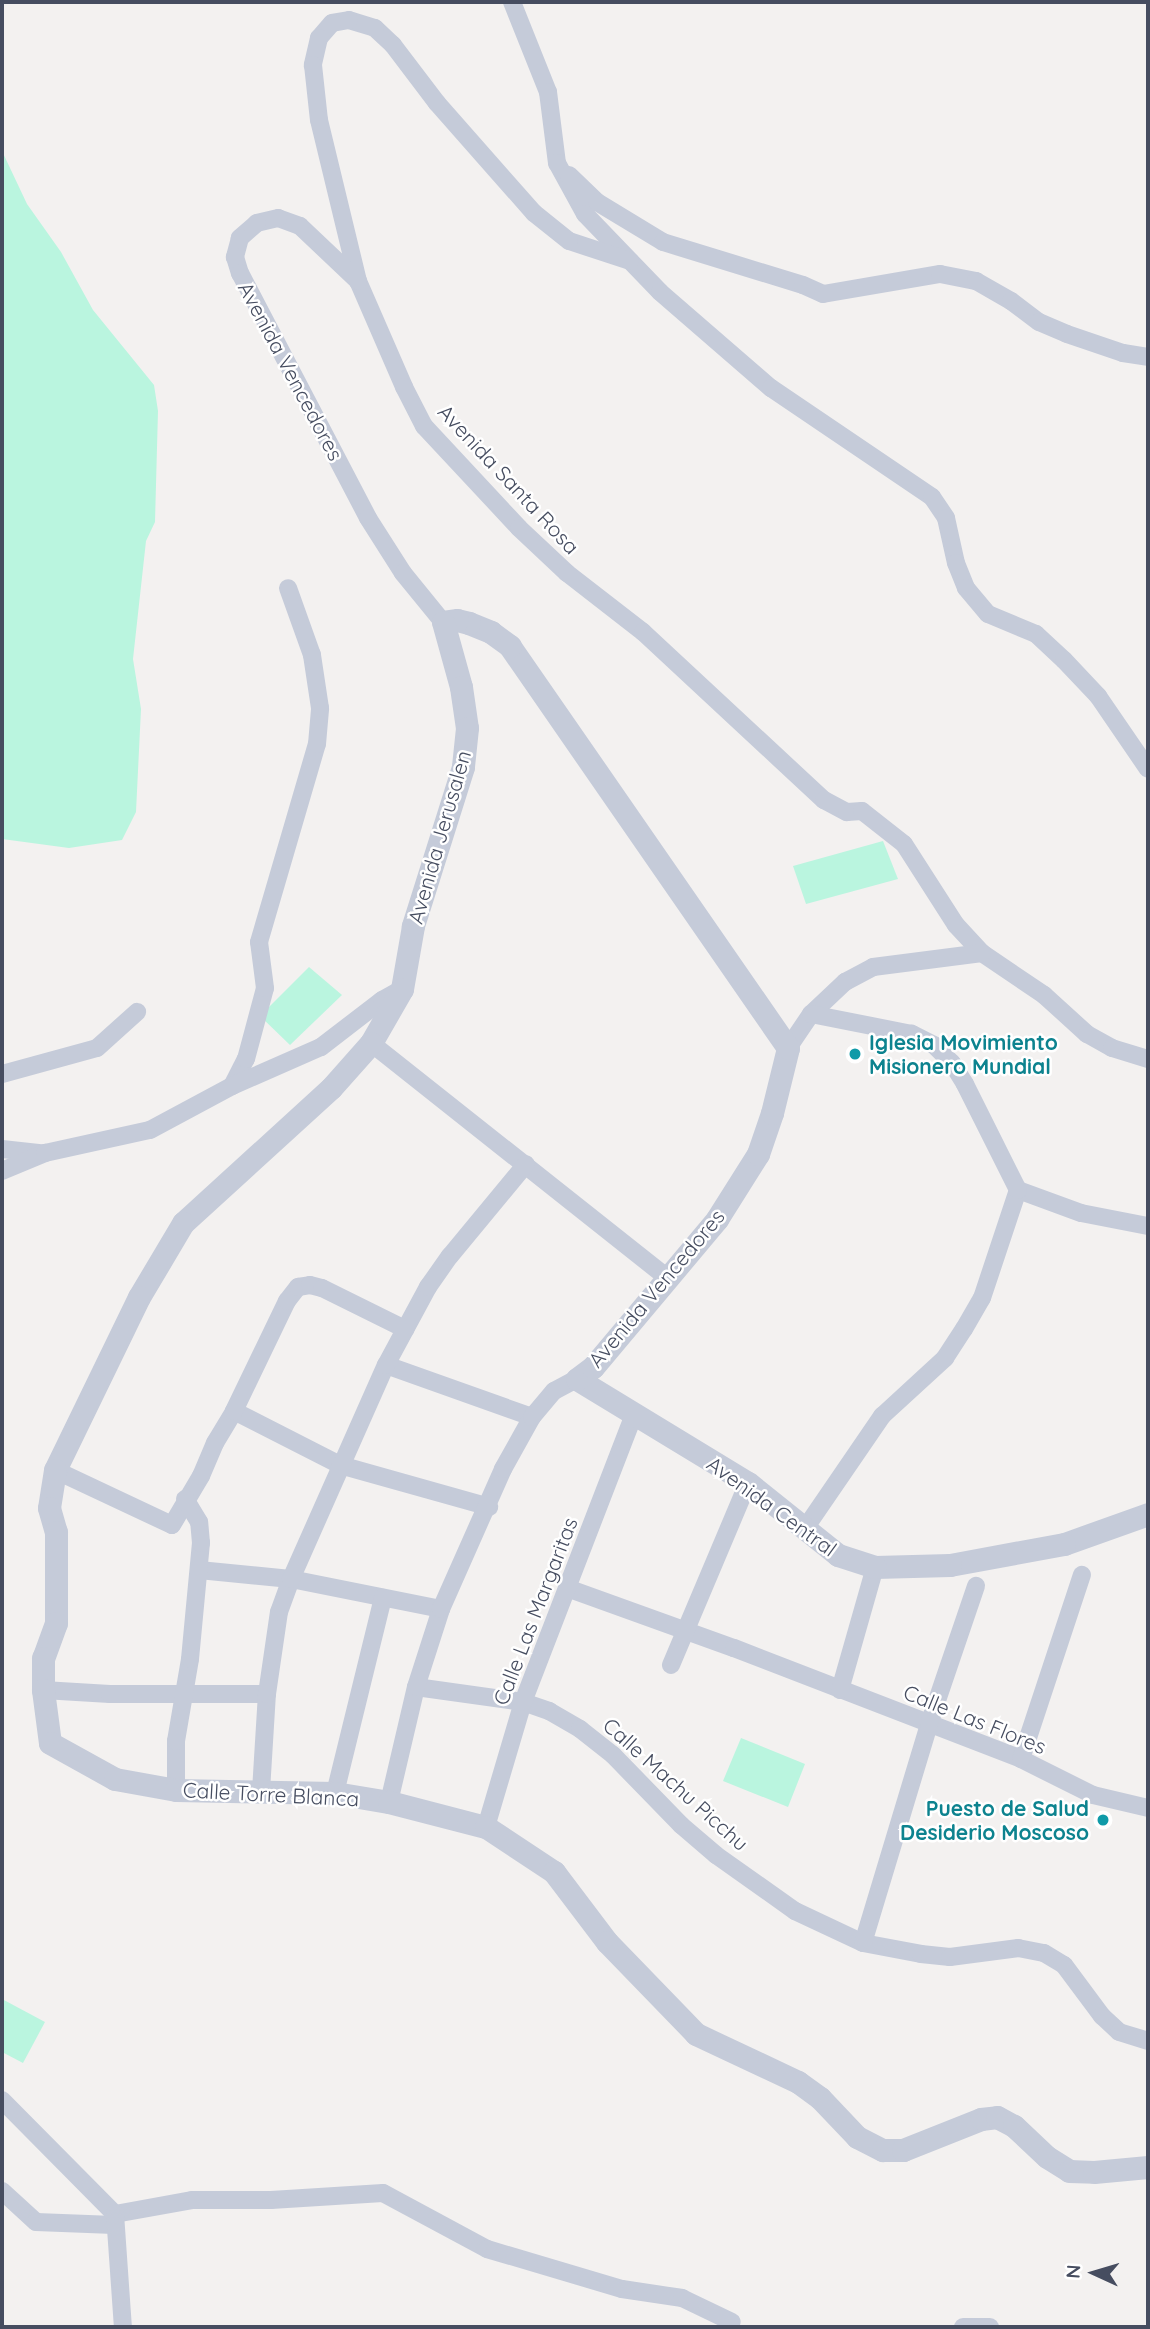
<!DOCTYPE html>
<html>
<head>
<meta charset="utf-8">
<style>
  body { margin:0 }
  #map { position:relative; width:1150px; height:2329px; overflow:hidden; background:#f3f1f0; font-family:Quicksand,sans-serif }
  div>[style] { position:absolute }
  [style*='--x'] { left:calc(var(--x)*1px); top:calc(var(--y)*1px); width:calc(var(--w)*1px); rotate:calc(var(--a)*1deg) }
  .green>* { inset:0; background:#baf5df }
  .minor>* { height:18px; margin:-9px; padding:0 9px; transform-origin:9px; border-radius:9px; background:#c5cbd9 }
  .tertiary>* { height:23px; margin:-11.5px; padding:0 11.5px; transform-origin:11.5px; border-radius:11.5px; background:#c5cbd9 }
  .dots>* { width:19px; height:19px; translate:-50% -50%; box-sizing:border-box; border:4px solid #fff; border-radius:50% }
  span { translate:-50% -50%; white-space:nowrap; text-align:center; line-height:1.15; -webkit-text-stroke:5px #fff; paint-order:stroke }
  .street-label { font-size:21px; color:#464d60 }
  .culture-label { font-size:21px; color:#0d838f; font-weight:700 }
  .left { translate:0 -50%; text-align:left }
  .right { translate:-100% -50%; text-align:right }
  .frame { position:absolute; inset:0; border:4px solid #464d60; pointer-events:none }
  .north { position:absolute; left:1059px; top:2238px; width:70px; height:70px; -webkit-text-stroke:5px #fff; paint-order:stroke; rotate:274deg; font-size:19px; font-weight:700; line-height:28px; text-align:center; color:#464d60 }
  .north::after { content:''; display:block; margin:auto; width:24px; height:32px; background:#464d60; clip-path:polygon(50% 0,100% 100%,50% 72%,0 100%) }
</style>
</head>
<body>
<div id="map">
  <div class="green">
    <div style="clip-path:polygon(2px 151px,27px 204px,61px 252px,93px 310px,154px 385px,158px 411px,155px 522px,146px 541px,133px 659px,141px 709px,136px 812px,122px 840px,69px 848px,2px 839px)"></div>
    <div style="clip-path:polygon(883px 841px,898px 879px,806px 904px,793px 866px)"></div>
    <div style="clip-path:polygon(309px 967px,342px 995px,290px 1045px,260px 1016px)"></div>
    <div style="clip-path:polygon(741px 1738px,805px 1764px,788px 1807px,723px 1781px)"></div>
    <div style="clip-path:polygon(2px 1999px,45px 2022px,23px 2063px,2px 2052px)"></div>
  </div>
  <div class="minor">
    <div style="--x:512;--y:2;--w:97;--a:68.2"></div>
    <div style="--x:548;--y:92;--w:72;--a:82.8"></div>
    <div style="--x:557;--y:163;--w:58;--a:61.2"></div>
    <div style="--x:585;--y:214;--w:108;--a:46.1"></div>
    <div style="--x:660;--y:292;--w:147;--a:40.9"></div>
    <div style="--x:771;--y:388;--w:194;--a:34.1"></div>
    <div style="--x:932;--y:497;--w:25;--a:56"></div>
    <div style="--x:946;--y:518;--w:46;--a:77.5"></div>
    <div style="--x:956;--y:563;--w:27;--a:68"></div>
    <div style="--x:966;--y:588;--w:34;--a:50"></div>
    <div style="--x:988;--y:614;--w:52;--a:22.6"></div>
    <div style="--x:1036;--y:634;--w:38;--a:43"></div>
    <div style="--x:1064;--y:660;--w:50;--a:46.6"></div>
    <div style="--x:1098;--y:696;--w:88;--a:55.6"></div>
    <div style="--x:569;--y:175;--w:39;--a:44"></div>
    <div style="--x:597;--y:202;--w:77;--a:31.2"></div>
    <div style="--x:663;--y:242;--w:146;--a:17.1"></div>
    <div style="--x:803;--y:285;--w:22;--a:24"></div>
    <div style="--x:823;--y:294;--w:119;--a:-9.7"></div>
    <div style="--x:940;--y:274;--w:37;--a:11"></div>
    <div style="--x:976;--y:281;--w:40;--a:29.7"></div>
    <div style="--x:1011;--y:301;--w:35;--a:37"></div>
    <div style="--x:1039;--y:322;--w:30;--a:23"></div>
    <div style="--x:1067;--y:334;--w:59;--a:18.7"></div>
    <div style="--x:1123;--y:353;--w:25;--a:9"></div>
    <div style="--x:630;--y:261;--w:64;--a:-161.8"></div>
    <div style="--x:569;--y:241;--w:45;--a:-141.3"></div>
    <div style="--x:534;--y:213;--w:147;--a:-131.4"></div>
    <div style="--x:437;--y:103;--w:73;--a:-127.2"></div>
    <div style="--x:393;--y:45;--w:25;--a:-137"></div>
    <div style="--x:375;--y:28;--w:27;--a:-163"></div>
    <div style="--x:349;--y:20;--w:17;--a:170"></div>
    <div style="--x:332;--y:23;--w:20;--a:131"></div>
    <div style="--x:319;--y:38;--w:28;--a:103"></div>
    <div style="--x:313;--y:65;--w:55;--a:83.8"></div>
    <div style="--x:319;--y:120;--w:166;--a:76.4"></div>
    <div style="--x:358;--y:281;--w:116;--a:66.5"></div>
    <div style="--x:404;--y:387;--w:44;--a:62.9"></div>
    <div style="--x:424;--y:426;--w:139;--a:47"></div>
    <div style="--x:519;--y:528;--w:66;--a:43.2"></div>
    <div style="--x:567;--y:573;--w:96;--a:37.8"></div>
    <div style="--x:643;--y:632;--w:247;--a:42.9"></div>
    <div style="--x:824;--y:800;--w:26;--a:28"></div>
    <div style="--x:847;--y:812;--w:15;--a:-4"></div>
    <div style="--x:862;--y:811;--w:53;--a:38.2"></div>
    <div style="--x:904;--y:844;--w:96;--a:57.3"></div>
    <div style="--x:956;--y:925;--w:38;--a:47"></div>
    <div style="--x:982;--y:953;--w:75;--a:34.1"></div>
    <div style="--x:1044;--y:995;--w:58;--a:42.2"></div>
    <div style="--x:1087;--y:1034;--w:29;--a:29"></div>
    <div style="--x:1112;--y:1048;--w:38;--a:17"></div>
    <div style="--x:358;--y:281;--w:80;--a:-136.5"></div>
    <div style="--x:300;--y:226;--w:23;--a:-160"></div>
    <div style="--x:278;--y:218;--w:22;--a:167"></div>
    <div style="--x:257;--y:223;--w:23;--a:139"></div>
    <div style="--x:240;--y:238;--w:20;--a:105"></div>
    <div style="--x:235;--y:257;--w:17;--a:73"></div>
    <div style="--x:240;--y:273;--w:276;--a:62.4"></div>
    <div style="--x:368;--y:518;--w:65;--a:57.5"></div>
    <div style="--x:403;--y:573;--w:63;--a:50.8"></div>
    <div style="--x:371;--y:1043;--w:379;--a:38.4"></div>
    <div style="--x:788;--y:1048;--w:41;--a:-55.9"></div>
    <div style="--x:811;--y:1014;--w:47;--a:-43.3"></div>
    <div style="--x:845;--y:982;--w:32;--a:-28"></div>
    <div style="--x:873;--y:967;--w:110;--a:-7.3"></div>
    <div style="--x:2;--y:1074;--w:98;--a:-15.3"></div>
    <div style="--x:97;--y:1048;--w:54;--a:-42"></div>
    <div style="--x:232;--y:1086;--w:30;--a:-63"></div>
    <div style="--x:246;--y:1059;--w:73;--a:-75"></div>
    <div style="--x:265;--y:988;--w:46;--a:-97.4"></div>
    <div style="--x:259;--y:942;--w:206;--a:-73.7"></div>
    <div style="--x:317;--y:744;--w:36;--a:-85"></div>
    <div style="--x:320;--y:708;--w:54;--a:-98.6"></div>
    <div style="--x:312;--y:655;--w:71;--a:-109.7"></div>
    <div style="--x:2;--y:1149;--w:39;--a:6"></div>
    <div style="--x:2;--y:1171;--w:47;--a:-22.7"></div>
    <div style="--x:45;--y:1153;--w:107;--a:-12.4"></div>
    <div style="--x:150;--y:1130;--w:93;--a:-28.2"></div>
    <div style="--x:232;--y:1086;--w:97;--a:-23.7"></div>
    <div style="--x:321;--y:1047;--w:77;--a:-37.6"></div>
    <div style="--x:382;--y:1000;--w:23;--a:-29"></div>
    <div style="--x:1018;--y:1190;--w:67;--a:20.1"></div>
    <div style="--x:1081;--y:1213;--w:68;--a:11"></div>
    <div style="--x:386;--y:1365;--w:155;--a:19.6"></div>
    <div style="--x:234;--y:1411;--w:119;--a:27"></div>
    <div style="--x:340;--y:1465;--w:155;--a:15.7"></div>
    <div style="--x:55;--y:1470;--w:129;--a:25.2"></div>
    <div style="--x:172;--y:1525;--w:57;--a:-59.4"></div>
    <div style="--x:201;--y:1476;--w:36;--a:-67"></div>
    <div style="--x:215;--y:1443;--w:37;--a:-59"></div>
    <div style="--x:234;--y:1411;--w:122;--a:-64.3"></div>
    <div style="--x:287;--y:1301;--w:18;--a:-52"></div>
    <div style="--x:298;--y:1287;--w:12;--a:-9"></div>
    <div style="--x:310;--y:1285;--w:12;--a:14"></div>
    <div style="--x:322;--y:1288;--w:93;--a:26.3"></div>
    <div style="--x:806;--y:1527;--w:135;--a:-55.6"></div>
    <div style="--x:882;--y:1416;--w:86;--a:-42.6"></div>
    <div style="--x:945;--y:1358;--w:35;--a:-57"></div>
    <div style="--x:964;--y:1329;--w:36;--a:-60"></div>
    <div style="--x:982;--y:1298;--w:114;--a:-71.6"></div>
    <div style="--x:1018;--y:1190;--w:119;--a:-116.6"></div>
    <div style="--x:965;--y:1084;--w:25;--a:-122"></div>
    <div style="--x:952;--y:1063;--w:25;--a:-135"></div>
    <div style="--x:934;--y:1045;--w:25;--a:-153"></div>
    <div style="--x:912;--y:1034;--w:103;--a:-168.8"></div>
    <div style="--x:199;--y:1570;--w:92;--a:5.6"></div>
    <div style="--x:291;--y:1579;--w:153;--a:11.3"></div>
    <div style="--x:567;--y:1588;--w:177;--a:19.8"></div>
    <div style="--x:734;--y:1648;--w:308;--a:21.1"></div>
    <div style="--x:1021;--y:1759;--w:80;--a:26.6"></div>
    <div style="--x:1093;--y:1795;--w:57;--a:13.3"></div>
    <div style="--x:671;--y:1665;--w:198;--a:-67.1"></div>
    <div style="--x:416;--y:1687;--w:108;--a:8"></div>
    <div style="--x:523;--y:1702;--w:28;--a:19"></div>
    <div style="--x:549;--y:1711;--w:36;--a:30"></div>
    <div style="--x:580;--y:1729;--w:42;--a:38.2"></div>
    <div style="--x:613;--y:1755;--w:98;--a:45.8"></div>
    <div style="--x:681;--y:1825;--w:46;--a:40.6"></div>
    <div style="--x:716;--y:1855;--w:97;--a:35.3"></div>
    <div style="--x:795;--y:1911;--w:75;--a:25.2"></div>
    <div style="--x:863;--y:1943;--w:59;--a:10.7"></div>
    <div style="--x:921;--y:1954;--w:29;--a:6"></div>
    <div style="--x:950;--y:1957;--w:69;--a:-7.5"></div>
    <div style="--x:1018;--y:1948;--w:26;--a:11"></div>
    <div style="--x:1044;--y:1953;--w:23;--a:31"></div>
    <div style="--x:1064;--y:1965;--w:64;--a:53.3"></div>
    <div style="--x:1102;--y:2016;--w:23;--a:43"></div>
    <div style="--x:1119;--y:2032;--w:30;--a:17"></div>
    <div style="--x:43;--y:1690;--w:67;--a:3.4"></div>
    <div style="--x:110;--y:1694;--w:157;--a:0"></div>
    <div style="--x:840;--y:1690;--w:128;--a:-74.1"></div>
    <div style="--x:1021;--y:1759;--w:194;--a:-71.7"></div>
    <div style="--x:176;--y:1790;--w:49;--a:-90"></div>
    <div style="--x:176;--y:1741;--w:83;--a:-80.3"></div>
    <div style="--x:190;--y:1659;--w:117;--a:-84.6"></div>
    <div style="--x:201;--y:1543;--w:21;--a:-95"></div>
    <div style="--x:199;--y:1522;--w:27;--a:-121"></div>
    <div style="--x:261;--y:1791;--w:97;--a:-86.5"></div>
    <div style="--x:267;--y:1694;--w:83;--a:-81.7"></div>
    <div style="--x:279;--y:1612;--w:35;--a:-70"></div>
    <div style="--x:291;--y:1579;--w:234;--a:-66.1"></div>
    <div style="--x:386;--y:1365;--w:89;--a:-61.7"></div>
    <div style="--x:428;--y:1287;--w:38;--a:-55"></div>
    <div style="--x:450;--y:1256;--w:119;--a:-50.4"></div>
    <div style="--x:335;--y:1793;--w:201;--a:-76.2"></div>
    <div style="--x:389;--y:1802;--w:118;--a:-76.8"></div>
    <div style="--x:416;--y:1687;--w:82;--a:-72.2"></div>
    <div style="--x:441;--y:1609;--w:153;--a:-66.1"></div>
    <div style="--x:503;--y:1469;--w:60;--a:-60.9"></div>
    <div style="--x:532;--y:1417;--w:34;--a:-50"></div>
    <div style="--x:554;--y:1391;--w:26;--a:-28"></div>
    <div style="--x:486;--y:1827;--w:130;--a:-73.5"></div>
    <div style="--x:523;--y:1702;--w:309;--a:-68.9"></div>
    <div style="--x:863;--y:1943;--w:229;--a:-73.2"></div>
    <div style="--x:929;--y:1724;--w:146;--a:-71.2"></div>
    <div style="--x:2;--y:2100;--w:161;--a:45.3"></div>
    <div style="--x:2;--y:2191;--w:46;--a:42.4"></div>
    <div style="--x:36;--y:2222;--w:78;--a:2.2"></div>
    <div style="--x:115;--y:2214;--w:78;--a:-10.3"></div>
    <div style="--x:192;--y:2200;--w:79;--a:0"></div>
    <div style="--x:271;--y:2200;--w:112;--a:-3.6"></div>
    <div style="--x:383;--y:2193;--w:118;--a:28.3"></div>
    <div style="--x:487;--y:2249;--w:141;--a:16.5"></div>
    <div style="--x:622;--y:2289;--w:61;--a:8.5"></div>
    <div style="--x:682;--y:2298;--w:55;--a:25.6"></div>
    <div style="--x:115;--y:2214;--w:113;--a:86"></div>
    <div style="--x:963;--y:2327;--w:27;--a:0"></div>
  </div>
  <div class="tertiary">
    <div style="--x:1148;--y:1514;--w:89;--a:160.3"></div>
    <div style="--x:1064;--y:1544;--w:116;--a:169.6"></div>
    <div style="--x:950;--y:1565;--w:75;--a:178.5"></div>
    <div style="--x:875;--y:1567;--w:39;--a:-162"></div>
    <div style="--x:838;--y:1555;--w:115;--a:-141.3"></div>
    <div style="--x:748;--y:1483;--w:200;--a:-148.7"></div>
    <div style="--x:577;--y:1379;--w:20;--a:-37"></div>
    <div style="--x:593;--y:1367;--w:193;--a:-50"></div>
    <div style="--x:717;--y:1219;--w:77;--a:-57.8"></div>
    <div style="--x:758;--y:1154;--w:43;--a:-71.1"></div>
    <div style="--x:772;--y:1113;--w:67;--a:-76.2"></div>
    <div style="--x:788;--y:1048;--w:489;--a:-124.7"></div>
    <div style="--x:510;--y:646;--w:24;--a:-144"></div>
    <div style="--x:491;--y:632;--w:24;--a:-158"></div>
    <div style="--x:469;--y:623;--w:12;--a:-166"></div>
    <div style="--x:457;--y:620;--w:14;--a:172"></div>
    <div style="--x:443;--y:622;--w:67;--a:74.5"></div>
    <div style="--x:461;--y:687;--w:41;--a:81.7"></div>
    <div style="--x:467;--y:728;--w:39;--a:96"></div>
    <div style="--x:463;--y:767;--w:167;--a:107.5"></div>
    <div style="--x:413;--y:926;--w:64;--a:99.9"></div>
    <div style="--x:402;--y:989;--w:62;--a:119.9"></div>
    <div style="--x:371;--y:1043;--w:60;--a:131.6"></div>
    <div style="--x:331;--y:1088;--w:200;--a:137.6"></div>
    <div style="--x:183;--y:1223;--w:86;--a:120.7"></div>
    <div style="--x:139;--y:1297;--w:192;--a:115.9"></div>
    <div style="--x:55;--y:1470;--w:38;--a:99"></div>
    <div style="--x:49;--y:1508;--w:25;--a:74"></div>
    <div style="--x:56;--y:1532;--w:91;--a:90"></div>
    <div style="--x:56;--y:1623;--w:37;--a:110"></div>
    <div style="--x:43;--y:1658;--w:32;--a:90"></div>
    <div style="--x:43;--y:1690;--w:53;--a:82.5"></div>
    <div style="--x:50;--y:1743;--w:74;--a:29"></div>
    <div style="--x:115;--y:1779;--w:62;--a:10.2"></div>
    <div style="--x:176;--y:1790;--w:159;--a:1.1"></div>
    <div style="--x:335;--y:1793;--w:55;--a:9.5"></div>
    <div style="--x:389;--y:1802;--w:100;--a:14.5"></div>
    <div style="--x:486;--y:1827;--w:82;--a:33.5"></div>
    <div style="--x:554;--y:1872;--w:88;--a:52.9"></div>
    <div style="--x:607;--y:1942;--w:128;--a:45.9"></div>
    <div style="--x:696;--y:2034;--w:113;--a:25.2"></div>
    <div style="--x:798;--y:2082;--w:27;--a:36"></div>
    <div style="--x:820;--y:2098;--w:54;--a:46.5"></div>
    <div style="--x:857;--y:2137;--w:29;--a:27"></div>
    <div style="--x:883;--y:2150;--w:20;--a:0"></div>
    <div style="--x:903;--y:2150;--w:84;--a:-21.7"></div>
    <div style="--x:981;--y:2119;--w:16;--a:-7"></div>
    <div style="--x:997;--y:2117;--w:19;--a:28"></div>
    <div style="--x:1014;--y:2126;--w:45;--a:43.2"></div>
    <div style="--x:1047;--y:2157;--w:26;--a:32"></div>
    <div style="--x:1069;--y:2171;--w:25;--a:2"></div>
    <div style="--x:1094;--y:2172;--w:54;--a:-5.3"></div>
  </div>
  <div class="dots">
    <div style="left:855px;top:1054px;background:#0f9aa8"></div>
    <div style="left:1103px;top:1820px;background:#0f9aa8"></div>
  </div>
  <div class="street-label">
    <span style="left:291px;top:371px;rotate:62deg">Avenida Vencedores</span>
    <span style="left:509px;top:479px;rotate:47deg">Avenida Santa Rosa</span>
    <span style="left:439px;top:837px;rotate:-74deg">Avenida Jerusalen</span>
    <span style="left:656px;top:1288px;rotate:-50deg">Avenida Vencedores</span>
    <span style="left:772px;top:1506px;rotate:36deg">Avenida Central</span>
    <span style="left:535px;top:1611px;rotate:-69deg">Calle Las Margaritas</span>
    <span style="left:975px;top:1719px;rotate:22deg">Calle Las Flores</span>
    <span style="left:676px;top:1784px;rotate:42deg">Calle Machu Picchu</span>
    <span style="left:271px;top:1794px;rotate:3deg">Calle Torre Blanca</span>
  </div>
  <div class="culture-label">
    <span class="left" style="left:869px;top:1054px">Iglesia Movimiento<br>Misionero Mundial</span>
    <span class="right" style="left:1089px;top:1820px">Puesto de Salud<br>Desiderio Moscoso</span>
  </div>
  <div class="frame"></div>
  <div class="north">N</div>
</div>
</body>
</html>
